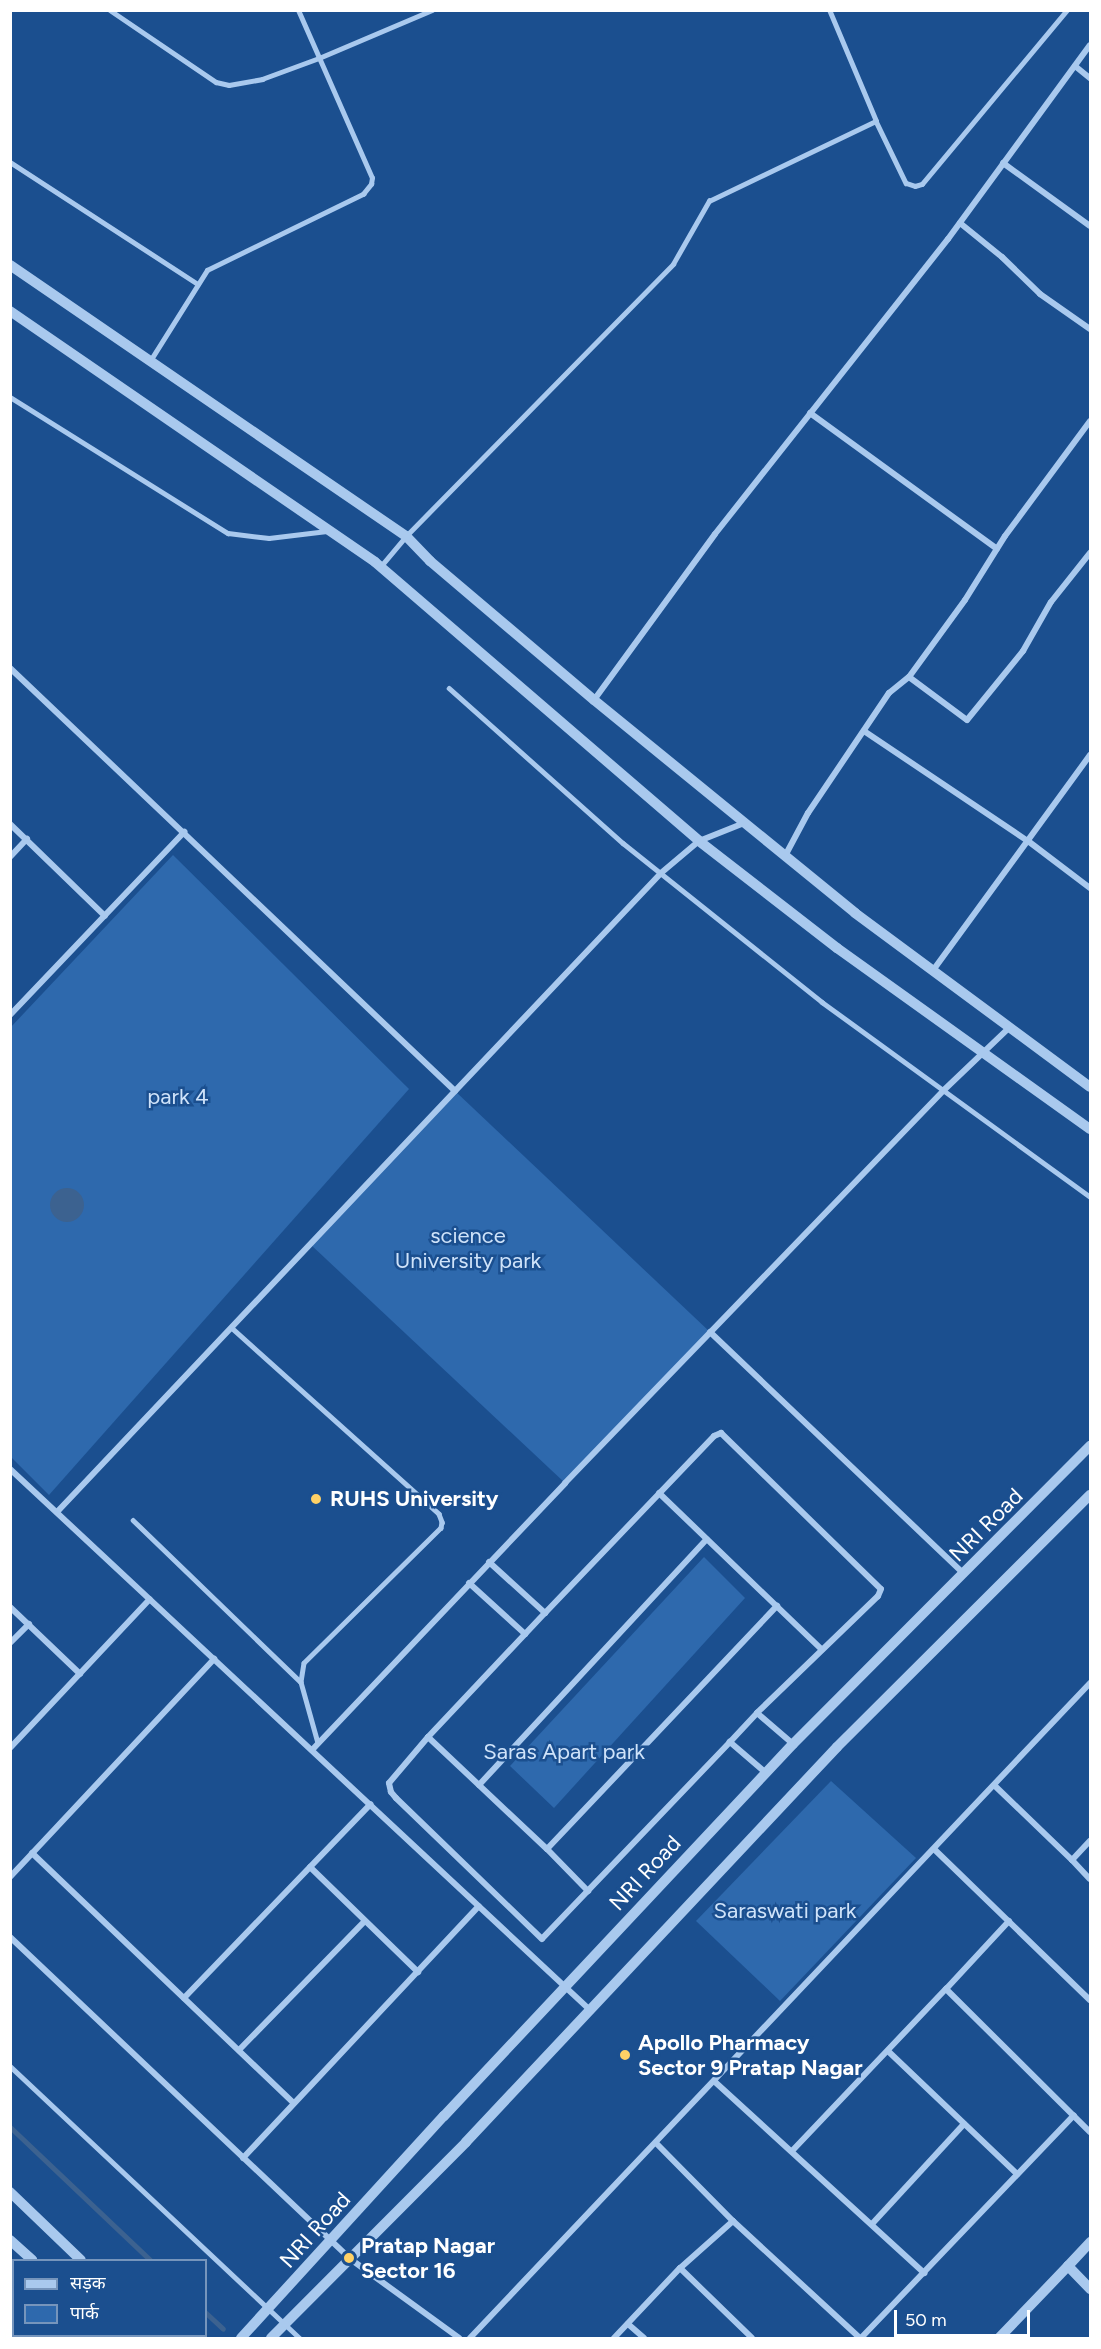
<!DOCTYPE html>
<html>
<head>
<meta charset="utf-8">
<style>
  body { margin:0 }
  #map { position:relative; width:1101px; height:2349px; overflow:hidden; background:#1b4f8f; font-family:Figtree,"Noto Sans Devanagari",sans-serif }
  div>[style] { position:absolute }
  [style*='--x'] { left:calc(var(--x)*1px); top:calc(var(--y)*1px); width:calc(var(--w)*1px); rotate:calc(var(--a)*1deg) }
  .green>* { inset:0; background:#2e69ad }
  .water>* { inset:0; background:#3c6290 }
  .round { border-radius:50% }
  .stream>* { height:5px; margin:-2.5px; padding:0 2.5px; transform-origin:2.5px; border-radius:2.5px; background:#3c6290 }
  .service>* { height:4.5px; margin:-2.25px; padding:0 2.25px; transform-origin:2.25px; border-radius:2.25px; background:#a9c9ee }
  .minor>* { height:6px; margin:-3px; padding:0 3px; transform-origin:3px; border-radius:3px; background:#a9c9ee }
  .tertiary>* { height:10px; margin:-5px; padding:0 5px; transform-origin:5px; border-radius:5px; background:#a9c9ee }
  .dots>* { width:16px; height:16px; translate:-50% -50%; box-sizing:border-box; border:3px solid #1b4f8f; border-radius:50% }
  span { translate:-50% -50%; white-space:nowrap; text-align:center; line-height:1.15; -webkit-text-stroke:5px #1b4f8f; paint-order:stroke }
  .park-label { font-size:22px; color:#cfe3fa }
  .poi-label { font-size:22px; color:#fff; font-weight:700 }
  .left { translate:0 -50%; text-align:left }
  .street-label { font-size:22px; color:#fff }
  .frame { position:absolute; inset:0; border:12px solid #fff; pointer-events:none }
  .legend { position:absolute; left:12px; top:2259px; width:195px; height:78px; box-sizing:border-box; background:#1b4f8f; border:2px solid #7695bc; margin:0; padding:8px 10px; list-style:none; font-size:18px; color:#fff }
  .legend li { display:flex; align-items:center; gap:12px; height:30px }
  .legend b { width:30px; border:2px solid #7695bc }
  .scale { position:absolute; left:894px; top:2310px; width:136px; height:27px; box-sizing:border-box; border:3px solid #fff; border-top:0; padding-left:8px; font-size:18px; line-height:21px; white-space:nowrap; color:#fff; -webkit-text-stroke:4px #1b4f8f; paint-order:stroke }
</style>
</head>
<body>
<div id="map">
  <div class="green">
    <div style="clip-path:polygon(173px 855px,409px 1089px,49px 1495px,11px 1457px,10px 1028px)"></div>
    <div style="clip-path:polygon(455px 1091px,710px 1332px,565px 1483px,310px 1244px)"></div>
    <div style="clip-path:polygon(704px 1557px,745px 1598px,554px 1808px,510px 1766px)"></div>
    <div style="clip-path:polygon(831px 1781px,916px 1858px,780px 2001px,696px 1921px)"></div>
  </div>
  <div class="water">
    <div class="round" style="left:50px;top:1188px;width:34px;height:34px"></div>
  </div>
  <div class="stream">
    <div style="--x:10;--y:2127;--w:193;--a:43.5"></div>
    <div style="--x:206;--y:2313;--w:23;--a:43"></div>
  </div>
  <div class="service">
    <div style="--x:110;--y:10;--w:128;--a:34.2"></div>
    <div style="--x:216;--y:82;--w:13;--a:13"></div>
    <div style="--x:229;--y:85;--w:34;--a:-10"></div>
    <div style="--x:262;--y:79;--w:61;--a:-20.2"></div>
    <div style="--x:319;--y:58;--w:123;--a:-23"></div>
    <div style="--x:876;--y:121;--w:69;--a:64.2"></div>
    <div style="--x:906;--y:183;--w:9;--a:18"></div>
    <div style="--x:915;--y:186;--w:7;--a:-16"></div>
    <div style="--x:922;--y:184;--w:226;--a:-50.2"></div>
    <div style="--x:10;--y:162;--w:224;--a:33"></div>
    <div style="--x:150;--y:361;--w:107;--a:-57.9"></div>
    <div style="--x:207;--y:270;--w:174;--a:-26"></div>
    <div style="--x:363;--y:194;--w:13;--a:-51"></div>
    <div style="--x:371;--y:184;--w:6;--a:-81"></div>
    <div style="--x:372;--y:178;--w:184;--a:-113.8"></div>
    <div style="--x:10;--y:397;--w:257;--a:32"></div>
    <div style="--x:228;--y:533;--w:41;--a:7"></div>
    <div style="--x:269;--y:538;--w:58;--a:-6.9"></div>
    <div style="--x:381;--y:566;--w:39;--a:-50"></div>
    <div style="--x:406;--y:536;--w:381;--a:-45.5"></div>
    <div style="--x:673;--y:264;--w:73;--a:-60.3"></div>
    <div style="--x:709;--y:201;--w:185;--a:-25.6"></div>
    <div style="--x:876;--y:121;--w:121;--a:-112.9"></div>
    <div style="--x:449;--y:688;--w:233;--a:41.7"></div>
    <div style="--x:623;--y:843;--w:255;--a:38.6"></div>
    <div style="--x:822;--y:1002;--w:331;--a:36"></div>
    <div style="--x:232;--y:1328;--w:278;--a:41.9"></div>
    <div style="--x:439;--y:1514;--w:9;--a:69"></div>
    <div style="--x:442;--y:1522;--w:6;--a:99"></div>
    <div style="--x:441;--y:1528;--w:192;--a:135.4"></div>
    <div style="--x:304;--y:1663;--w:19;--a:99"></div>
    <div style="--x:301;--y:1682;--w:63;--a:74.4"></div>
    <div style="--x:133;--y:1520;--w:233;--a:44"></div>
    <div style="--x:10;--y:2066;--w:398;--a:43.2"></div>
  </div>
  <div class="minor">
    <div style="--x:1075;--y:66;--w:19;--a:39"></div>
    <div style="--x:1003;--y:163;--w:107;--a:35.9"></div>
    <div style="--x:960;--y:223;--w:54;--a:39"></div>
    <div style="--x:1002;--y:257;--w:53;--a:44.2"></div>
    <div style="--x:1040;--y:294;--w:61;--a:35"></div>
    <div style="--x:810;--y:413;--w:231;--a:36"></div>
    <div style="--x:10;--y:668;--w:614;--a:43.55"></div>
    <div style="--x:909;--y:677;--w:72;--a:36.6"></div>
    <div style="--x:967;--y:720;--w:89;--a:-50.9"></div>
    <div style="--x:1023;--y:651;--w:56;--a:-60.3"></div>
    <div style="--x:1051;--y:602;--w:63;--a:-51.5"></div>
    <div style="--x:594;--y:700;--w:205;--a:-53.9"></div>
    <div style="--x:715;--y:534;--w:376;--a:-51.7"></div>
    <div style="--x:948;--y:239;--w:240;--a:-53.8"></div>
    <div style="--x:864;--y:731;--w:197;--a:33.9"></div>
    <div style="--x:1028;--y:841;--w:78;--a:37.2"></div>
    <div style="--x:10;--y:824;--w:132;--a:44.1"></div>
    <div style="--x:785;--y:856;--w:49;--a:-61.9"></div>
    <div style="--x:808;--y:813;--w:145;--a:-56"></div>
    <div style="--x:889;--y:693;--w:26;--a:-39"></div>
    <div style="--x:909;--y:677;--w:95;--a:-54"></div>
    <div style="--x:965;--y:600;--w:75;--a:-58"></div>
    <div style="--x:1005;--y:536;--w:143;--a:-53.5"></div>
    <div style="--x:10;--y:857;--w:25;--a:-47"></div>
    <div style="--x:934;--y:969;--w:265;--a:-53.9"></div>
    <div style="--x:10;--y:1015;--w:253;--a:-46.4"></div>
    <div style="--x:710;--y:1332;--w:351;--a:43.6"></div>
    <div style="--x:10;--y:1469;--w:793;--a:43.01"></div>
    <div style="--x:659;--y:1493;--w:226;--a:43.9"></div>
    <div style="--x:57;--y:1512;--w:879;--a:-46.61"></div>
    <div style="--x:661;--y:873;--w:50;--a:-40.1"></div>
    <div style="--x:699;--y:841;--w:48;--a:-21.8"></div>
    <div style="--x:489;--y:1562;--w:76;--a:42.3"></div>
    <div style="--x:469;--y:1583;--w:76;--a:42.3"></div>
    <div style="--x:10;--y:1607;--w:97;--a:43.7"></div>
    <div style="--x:10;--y:1643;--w:27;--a:-45"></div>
    <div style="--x:428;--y:1737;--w:163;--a:43.3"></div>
    <div style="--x:547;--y:1849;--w:59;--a:45.7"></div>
    <div style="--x:730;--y:1742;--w:40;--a:-47"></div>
    <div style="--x:10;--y:1748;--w:204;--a:-46.8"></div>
    <div style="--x:312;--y:1750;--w:368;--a:-46.5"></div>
    <div style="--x:565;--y:1483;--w:546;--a:-46.04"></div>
    <div style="--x:944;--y:1090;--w:91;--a:-43.7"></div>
    <div style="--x:766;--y:1773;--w:48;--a:-139.3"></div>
    <div style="--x:730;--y:1742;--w:272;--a:133.7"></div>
    <div style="--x:542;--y:1939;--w:203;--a:-136"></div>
    <div style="--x:396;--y:1798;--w:8;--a:-130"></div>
    <div style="--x:391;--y:1792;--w:9;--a:-103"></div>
    <div style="--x:389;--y:1783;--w:60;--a:-49.7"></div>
    <div style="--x:428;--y:1737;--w:170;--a:-46.7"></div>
    <div style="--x:545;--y:1613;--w:245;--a:-46.3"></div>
    <div style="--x:714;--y:1436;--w:8;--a:-23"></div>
    <div style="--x:721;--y:1433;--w:223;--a:44.3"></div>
    <div style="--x:881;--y:1589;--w:8;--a:113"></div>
    <div style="--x:878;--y:1596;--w:168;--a:136"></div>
    <div style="--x:757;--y:1713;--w:48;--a:40.7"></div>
    <div style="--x:479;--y:1785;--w:335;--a:-47.2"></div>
    <div style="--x:994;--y:1785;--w:108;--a:43.9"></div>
    <div style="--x:1072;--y:1860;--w:26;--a:-47"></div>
    <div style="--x:547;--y:1849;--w:335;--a:-46.6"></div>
    <div style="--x:934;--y:1849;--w:217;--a:44.1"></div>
    <div style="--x:32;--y:1853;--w:362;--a:43.7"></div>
    <div style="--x:1072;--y:1860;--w:26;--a:47"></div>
    <div style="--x:310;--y:1867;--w:151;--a:44.2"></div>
    <div style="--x:10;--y:1877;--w:299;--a:-46.9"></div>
    <div style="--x:1009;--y:1921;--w:93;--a:132.8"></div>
    <div style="--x:946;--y:1989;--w:203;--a:44.8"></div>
    <div style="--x:10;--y:1937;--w:467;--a:43.4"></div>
    <div style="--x:349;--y:2258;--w:136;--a:36"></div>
    <div style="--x:184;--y:1998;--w:269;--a:-46.1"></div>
    <div style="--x:239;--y:2050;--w:180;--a:-45.7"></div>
    <div style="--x:889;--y:2052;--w:177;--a:43.6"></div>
    <div style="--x:714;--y:2081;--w:285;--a:42.4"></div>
    <div style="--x:656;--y:2143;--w:110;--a:45.4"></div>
    <div style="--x:733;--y:2221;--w:173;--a:42.7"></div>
    <div style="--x:792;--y:2151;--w:224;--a:-46.5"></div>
    <div style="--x:243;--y:2158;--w:345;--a:-46.9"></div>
    <div style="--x:733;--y:2221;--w:71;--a:138.4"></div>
    <div style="--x:680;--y:2268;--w:100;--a:44.2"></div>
    <div style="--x:872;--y:2224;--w:136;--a:-47.4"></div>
    <div style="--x:628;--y:2324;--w:21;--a:41"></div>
    <div style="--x:470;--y:2338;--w:902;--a:-46.57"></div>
    <div style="--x:614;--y:2338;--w:96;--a:-46.7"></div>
    <div style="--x:861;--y:2338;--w:308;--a:-46.3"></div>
  </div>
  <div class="tertiary">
    <div style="--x:10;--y:265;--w:480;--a:34.4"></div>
    <div style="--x:406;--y:536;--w:35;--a:46"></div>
    <div style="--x:430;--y:561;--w:215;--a:40.3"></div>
    <div style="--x:594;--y:700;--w:337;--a:39.2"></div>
    <div style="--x:855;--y:913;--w:292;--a:36.5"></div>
    <div style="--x:10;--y:311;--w:443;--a:34.5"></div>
    <div style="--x:375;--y:562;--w:428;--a:40.7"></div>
    <div style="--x:699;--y:841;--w:175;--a:37.8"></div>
    <div style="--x:837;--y:948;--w:311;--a:35.6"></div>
    <div style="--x:10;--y:2192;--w:98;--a:43.8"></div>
    <div style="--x:10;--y:2240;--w:30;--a:42"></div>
    <div style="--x:1068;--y:2266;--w:33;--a:-47"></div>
    <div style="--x:109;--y:2336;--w:4;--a:34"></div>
    <div style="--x:159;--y:2336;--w:4;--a:34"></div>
    <div style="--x:241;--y:2338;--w:301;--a:-47.6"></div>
    <div style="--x:444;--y:2116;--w:510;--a:-46.83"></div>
    <div style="--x:793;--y:1744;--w:421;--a:-45.1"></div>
    <div style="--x:271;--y:2338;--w:276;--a:-45.1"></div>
    <div style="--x:466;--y:2142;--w:542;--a:-46.79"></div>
    <div style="--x:837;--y:1747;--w:357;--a:-44.9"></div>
    <div style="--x:999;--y:2338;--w:100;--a:-46.2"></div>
    <div style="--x:1068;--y:2266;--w:32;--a:46"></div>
  </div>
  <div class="dots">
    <div style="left:316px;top:1499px;background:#ffd166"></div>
    <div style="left:625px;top:2055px;background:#ffd166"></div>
    <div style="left:349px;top:2258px;background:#ffd166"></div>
  </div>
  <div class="park-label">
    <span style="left:178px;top:1097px">park 4</span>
    <span style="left:468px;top:1248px">science<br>University park</span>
    <span style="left:564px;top:1752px">Saras Apart park</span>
    <span style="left:785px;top:1911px">Saraswati park</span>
  </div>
  <div class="poi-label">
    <span class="left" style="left:330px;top:1499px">RUHS University</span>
    <span class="left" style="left:638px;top:2055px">Apollo Pharmacy<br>Sector 9 Pratap Nagar</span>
    <span class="left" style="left:361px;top:2258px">Pratap Nagar<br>Sector 16</span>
  </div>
  <div class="street-label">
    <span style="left:986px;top:1525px;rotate:-45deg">NRI Road</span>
    <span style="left:645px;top:1873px;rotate:-47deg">NRI Road</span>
    <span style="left:315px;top:2230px;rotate:-48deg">NRI Road</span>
  </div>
  <div class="frame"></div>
  <ul class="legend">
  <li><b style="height:8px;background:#a9c9ee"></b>सड़क</li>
  <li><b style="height:16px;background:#2e69ad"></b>पार्क</li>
  </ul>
  <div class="scale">50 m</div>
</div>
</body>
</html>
